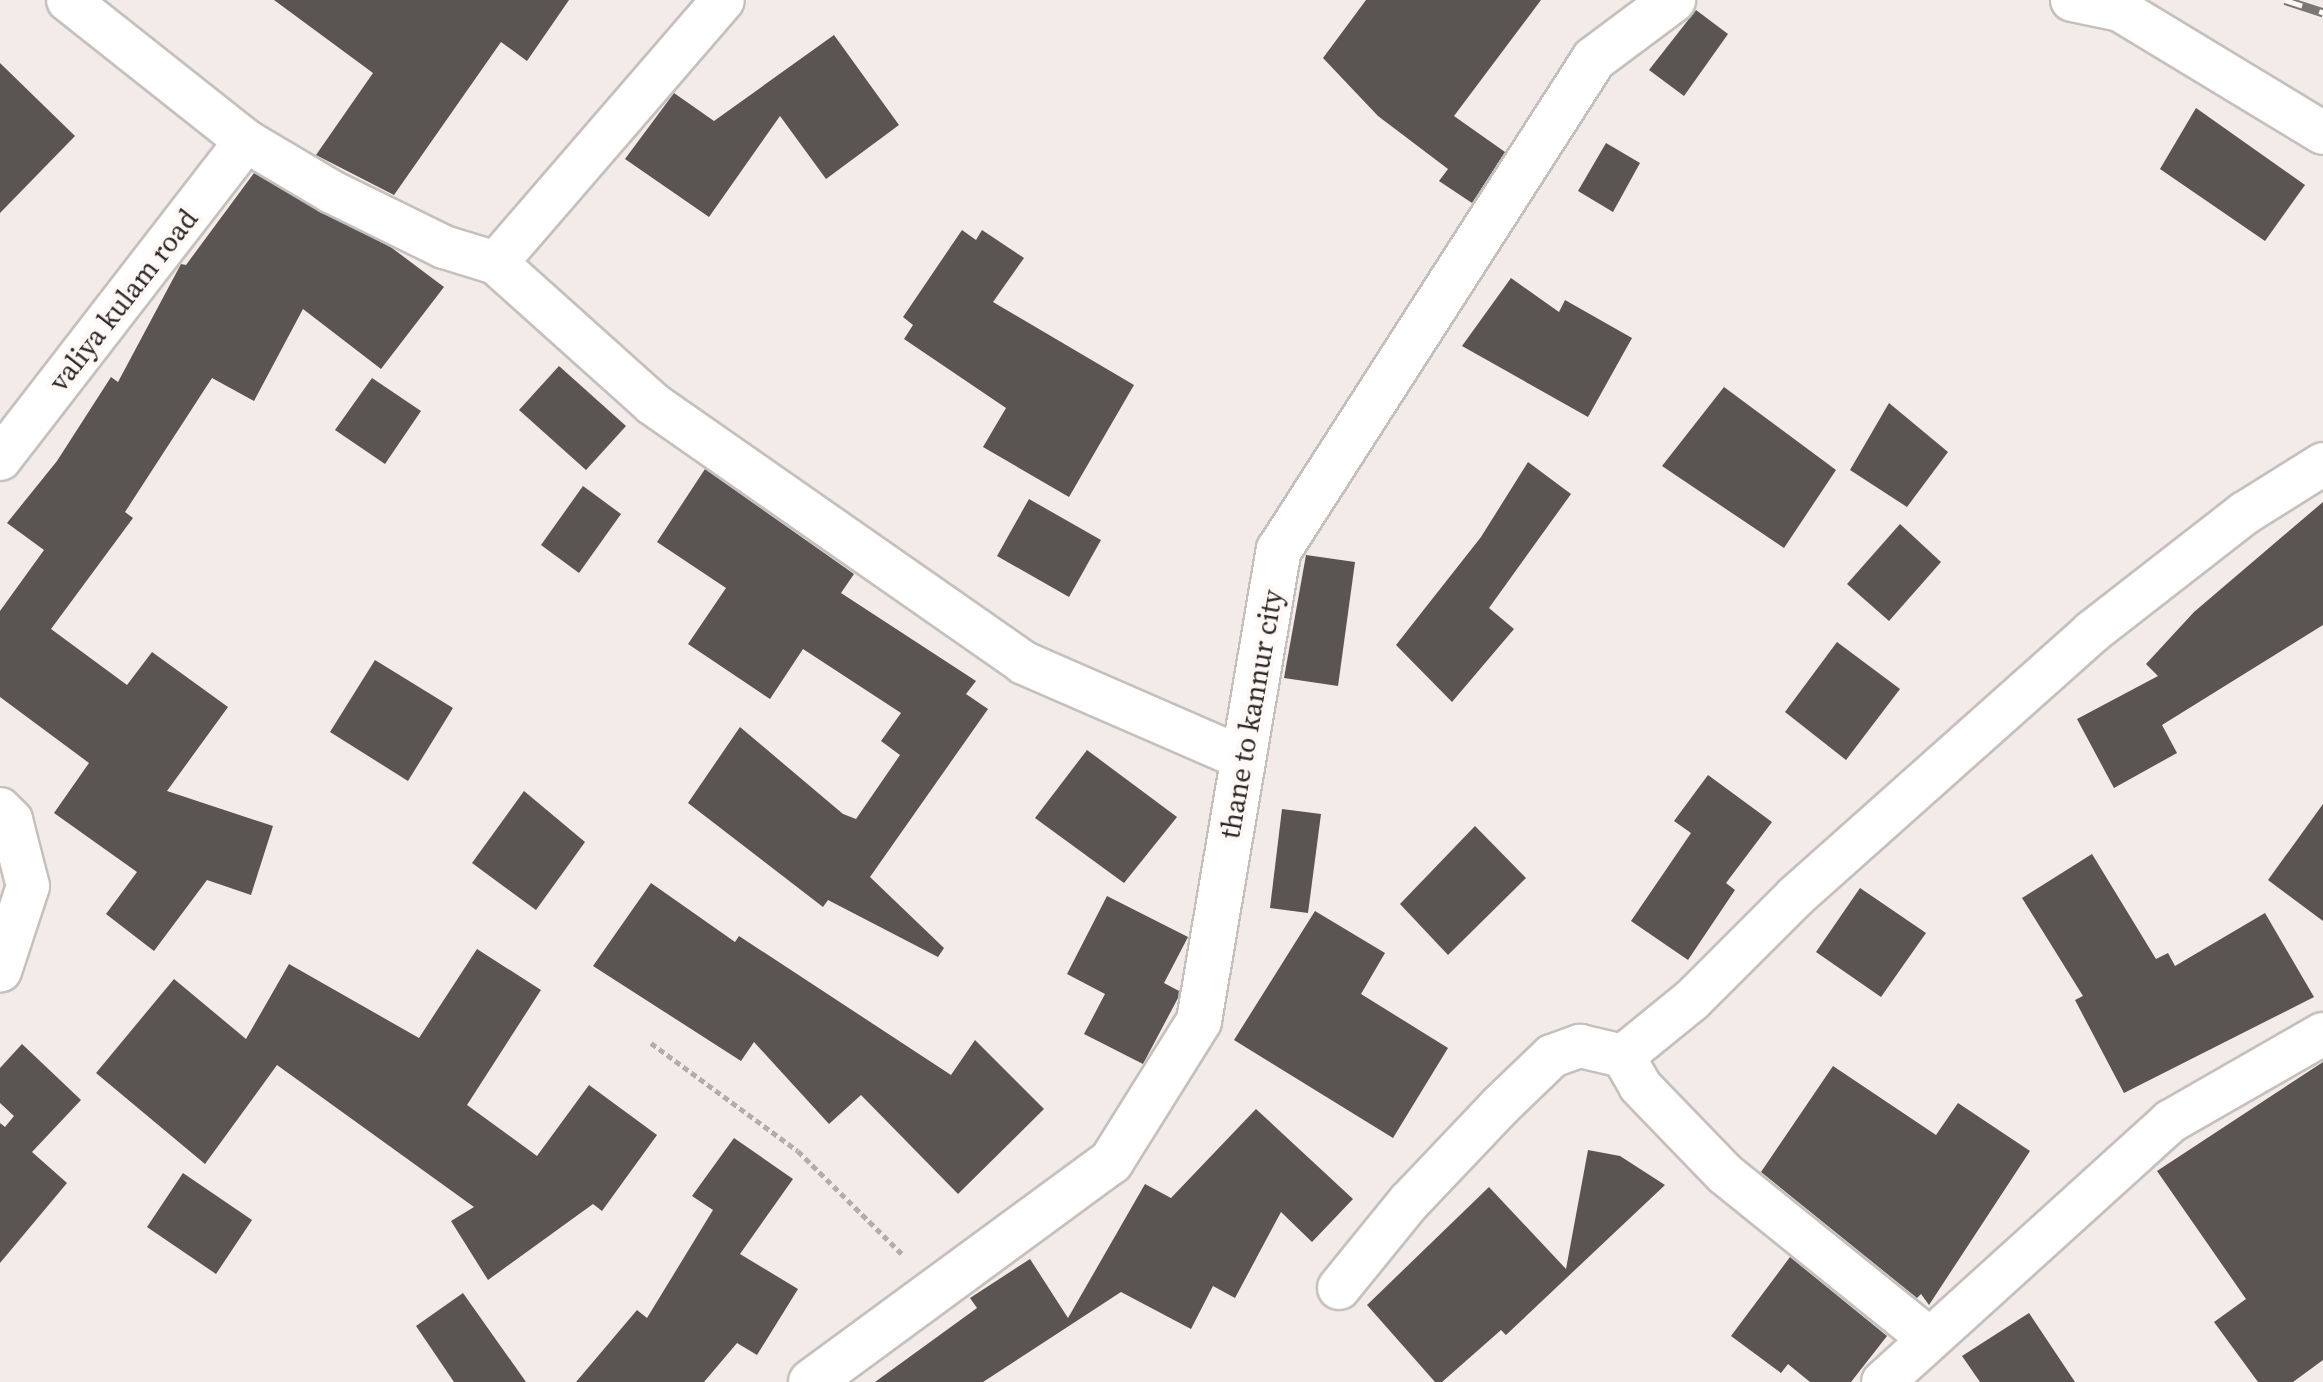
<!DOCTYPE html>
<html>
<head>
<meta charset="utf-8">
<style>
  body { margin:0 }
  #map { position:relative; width:2323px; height:1382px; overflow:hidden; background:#f2ebe8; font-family:"Source Serif 4",serif }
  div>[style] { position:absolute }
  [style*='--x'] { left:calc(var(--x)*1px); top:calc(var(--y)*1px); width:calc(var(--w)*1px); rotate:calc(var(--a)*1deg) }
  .building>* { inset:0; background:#5a5452 }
  .path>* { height:5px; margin-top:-2.5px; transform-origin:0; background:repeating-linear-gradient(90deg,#b2acaa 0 6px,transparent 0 10px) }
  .roads { filter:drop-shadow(2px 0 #c6c0bd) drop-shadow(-2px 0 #c6c0bd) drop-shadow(0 2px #c6c0bd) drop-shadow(0 -2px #c6c0bd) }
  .minor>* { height:42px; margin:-21px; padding:0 21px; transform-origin:21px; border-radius:21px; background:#fff }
  .tertiary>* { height:44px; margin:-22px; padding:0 22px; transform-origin:22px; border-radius:22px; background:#fff }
  .rail>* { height:9px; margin-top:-4.5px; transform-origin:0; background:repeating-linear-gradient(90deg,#fef8f6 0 18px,#7a7674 0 36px); box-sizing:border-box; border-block:2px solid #7a7674 }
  span { translate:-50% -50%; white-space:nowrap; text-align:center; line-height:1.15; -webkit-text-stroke:8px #fef8f6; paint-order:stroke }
  .street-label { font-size:28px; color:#2a2726 }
</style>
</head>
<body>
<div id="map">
  <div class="building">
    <div style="clip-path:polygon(274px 0,569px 0,527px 61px,501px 42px,394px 195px,316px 155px,373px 73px)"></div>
    <div style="clip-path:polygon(1366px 0,1541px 0,1454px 116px,1505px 152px,1472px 203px,1439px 181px,1448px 169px,1378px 116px,1323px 58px)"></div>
    <div style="clip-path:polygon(1696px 10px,1728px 34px,1684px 96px,1649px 70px)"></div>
    <div style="clip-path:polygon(834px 35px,899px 125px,826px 179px,780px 116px,709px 217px,625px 159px,674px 93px,714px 121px)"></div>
    <div style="clip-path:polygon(0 63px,75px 136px,0 213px)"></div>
    <div style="clip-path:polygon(2196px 108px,2305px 185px,2265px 241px,2160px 169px)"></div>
    <div style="clip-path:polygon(1606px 143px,1640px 163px,1613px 212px,1578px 191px)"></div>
    <div style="clip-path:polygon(254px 173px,392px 248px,444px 287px,381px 369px,303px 309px,254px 401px,212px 378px,125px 512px,133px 518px,51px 629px,127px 685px,152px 652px,228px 707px,167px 791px,273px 826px,251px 895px,207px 880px,154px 951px,106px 914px,137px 872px,54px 813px,89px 763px,0 697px,0 611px,44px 550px,7px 523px,57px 461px,111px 377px,118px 382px,181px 264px,186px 265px)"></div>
    <div style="clip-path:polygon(962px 230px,976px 240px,982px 230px,1024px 258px,993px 302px,1134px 385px,1069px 497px,983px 447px,1006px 408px,904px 339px,913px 325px,903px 317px)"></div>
    <div style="clip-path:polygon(1511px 278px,1559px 312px,1565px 300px,1632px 338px,1588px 417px,1462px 346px)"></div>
    <div style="clip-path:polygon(559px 366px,626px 426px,586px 470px,519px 410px)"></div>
    <div style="clip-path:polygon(372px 378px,421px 411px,385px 464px,335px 430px)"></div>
    <div style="clip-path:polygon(1724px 387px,1836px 470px,1784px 548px,1662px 466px)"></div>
    <div style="clip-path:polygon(1889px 403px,1948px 452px,1907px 507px,1850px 470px)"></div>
    <div style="clip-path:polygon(1528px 462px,1571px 494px,1489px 608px,1514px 629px,1452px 702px,1396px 645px,1481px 537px)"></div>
    <div style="clip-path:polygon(705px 469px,854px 574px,841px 593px,976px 681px,966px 694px,988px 709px,870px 877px,944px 948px,938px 957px,828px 900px,823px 907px,688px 803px,740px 727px,843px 814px,856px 819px,900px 755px,881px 741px,901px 713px,803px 649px,770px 699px,688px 644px,726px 588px,657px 542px)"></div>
    <div style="clip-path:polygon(583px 486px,621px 514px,579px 573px,541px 545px)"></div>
    <div style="clip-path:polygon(1029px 499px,1101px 540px,1069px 597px,997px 556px)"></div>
    <div style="clip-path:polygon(2323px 502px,2323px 625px,2162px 725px,2177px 753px,2114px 788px,2077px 719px,2158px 676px,2146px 664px,2194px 612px)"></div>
    <div style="clip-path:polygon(1900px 524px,1941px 562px,1889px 621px,1847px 584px)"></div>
    <div style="clip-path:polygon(1306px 555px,1355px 562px,1338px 686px,1284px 678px)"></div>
    <div style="clip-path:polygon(1837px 642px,1900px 689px,1846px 760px,1785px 712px)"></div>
    <div style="clip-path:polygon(375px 660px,453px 708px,408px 781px,330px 732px)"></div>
    <div style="clip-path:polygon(1087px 750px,1177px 817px,1124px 883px,1035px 818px)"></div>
    <div style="clip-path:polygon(1708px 775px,1772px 822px,1726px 883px,1735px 890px,1688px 960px,1631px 921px,1691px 833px,1674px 821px)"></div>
    <div style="clip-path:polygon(524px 791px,585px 842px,536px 910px,472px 863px)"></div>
    <div style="clip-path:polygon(2323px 804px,2323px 921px,2268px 880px)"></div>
    <div style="clip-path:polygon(1282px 809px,1321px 814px,1308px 913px,1270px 908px)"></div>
    <div style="clip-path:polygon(1475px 826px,1526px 878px,1448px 955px,1400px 904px)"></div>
    <div style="clip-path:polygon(2092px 854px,2156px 959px,2168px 953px,2175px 966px,2265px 913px,2314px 997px,2124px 1093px,2075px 1000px,2083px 996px,2022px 898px)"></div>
    <div style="clip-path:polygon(651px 883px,735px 942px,739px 936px,951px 1075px,975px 1040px,1044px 1109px,958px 1194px,861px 1095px,829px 1124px,754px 1042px,741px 1061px,593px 966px)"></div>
    <div style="clip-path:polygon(1860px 888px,1926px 933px,1881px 997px,1816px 952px)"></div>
    <div style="clip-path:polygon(1107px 896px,1188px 937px,1164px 983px,1179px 991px,1178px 998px,1143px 1064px,1084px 1034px,1105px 994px,1067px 974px)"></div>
    <div style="clip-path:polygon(1315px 911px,1385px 953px,1361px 994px,1448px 1048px,1393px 1138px,1234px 1040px)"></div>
    <div style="clip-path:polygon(477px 949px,541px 990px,467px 1105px,537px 1156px,589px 1085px,657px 1135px,602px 1211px,593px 1204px,488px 1280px,451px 1221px,474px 1207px,277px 1065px,205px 1164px,96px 1073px,174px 979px,246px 1039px,289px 964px,419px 1038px)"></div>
    <div style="clip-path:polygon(22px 1044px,81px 1100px,32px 1152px,67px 1183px,0 1263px,0 1123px,5px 1127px,14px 1116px,0 1103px,0 1068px)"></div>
    <div style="clip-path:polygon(2323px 1062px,2323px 1360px,2293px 1382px,2258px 1382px,2214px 1322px,2246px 1299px,2157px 1171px)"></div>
    <div style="clip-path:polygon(1833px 1066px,1936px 1135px,1958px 1103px,2030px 1151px,1929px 1305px,1921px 1294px,1917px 1298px,1761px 1172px)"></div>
    <div style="clip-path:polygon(1256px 1109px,1353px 1199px,1312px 1242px,1281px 1212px,1235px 1298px,1213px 1286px,1191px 1329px,1121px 1292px,983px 1382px,875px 1382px,977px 1308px,970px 1298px,1030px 1259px,1068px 1318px,1145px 1184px,1171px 1198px)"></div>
    <div style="clip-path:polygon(734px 1138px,793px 1179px,740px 1254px,798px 1289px,757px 1355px,737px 1343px,704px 1382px,576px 1382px,637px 1310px,647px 1318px,713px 1210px,692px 1196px)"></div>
    <div style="clip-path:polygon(1588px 1150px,1620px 1156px,1665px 1185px,1506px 1335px,1501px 1330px,1442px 1382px,1435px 1382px,1367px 1305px,1489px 1187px,1566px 1269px)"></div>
    <div style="clip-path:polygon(183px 1173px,252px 1220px,216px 1274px,147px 1227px)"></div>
    <div style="clip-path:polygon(1790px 1257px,1887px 1336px,1851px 1382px,1810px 1382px,1788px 1364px,1781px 1373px,1731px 1336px)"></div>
    <div style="clip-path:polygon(463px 1293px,526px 1382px,454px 1382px,416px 1326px)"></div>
    <div style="clip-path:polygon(2029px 1313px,2075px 1382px,1980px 1382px,1962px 1356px)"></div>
  </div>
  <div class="path">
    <div style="--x:651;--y:1043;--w:182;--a:36.3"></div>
    <div style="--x:798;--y:1151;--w:148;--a:44.7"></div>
  </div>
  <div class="roads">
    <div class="minor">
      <div style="--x:68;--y:0;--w:227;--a:38.4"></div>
      <div style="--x:246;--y:141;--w:100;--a:30.7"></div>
      <div style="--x:332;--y:192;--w:125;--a:26.2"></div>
      <div style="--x:444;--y:247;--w:54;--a:17.1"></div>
      <div style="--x:496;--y:263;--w:211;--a:41.9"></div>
      <div style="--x:653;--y:404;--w:452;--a:34.9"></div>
      <div style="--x:1024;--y:663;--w:239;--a:23.5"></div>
      <div style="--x:2072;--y:0;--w:49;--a:11.8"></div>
      <div style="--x:2120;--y:10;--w:237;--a:31.2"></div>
      <div style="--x:496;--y:263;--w:347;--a:-49.2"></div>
      <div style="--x:0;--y:459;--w:402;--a:-52.3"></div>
      <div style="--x:0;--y:809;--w:16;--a:45"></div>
      <div style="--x:11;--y:820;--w:68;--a:75.6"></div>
      <div style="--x:28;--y:886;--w:89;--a:108.2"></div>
      <div style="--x:1623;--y:1056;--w:89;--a:-39.1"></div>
      <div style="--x:1692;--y:1000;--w:147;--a:-45"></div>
      <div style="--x:1796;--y:896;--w:397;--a:-41.7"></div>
      <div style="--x:2092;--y:632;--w:194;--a:-37.9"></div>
      <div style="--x:2245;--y:513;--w:92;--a:-32.1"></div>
      <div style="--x:1339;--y:1288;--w:111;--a:-50.9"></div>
      <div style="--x:1409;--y:1202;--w:132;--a:-46.5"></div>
      <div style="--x:1500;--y:1106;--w:72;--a:-43.9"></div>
      <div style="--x:1552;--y:1056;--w:30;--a:-20"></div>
      <div style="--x:1580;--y:1046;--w:44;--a:13.1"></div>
      <div style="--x:1623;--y:1056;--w:34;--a:60"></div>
      <div style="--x:1640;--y:1086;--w:122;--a:46"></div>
      <div style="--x:1725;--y:1174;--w:260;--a:38.9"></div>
      <div style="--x:1883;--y:1382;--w:389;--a:-42.2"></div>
      <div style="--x:2171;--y:1121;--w:175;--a:-29.8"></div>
    </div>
    <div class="tertiary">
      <div style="--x:811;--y:1382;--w:372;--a:-36.3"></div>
      <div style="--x:1111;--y:1162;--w:166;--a:-58"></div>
      <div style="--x:1199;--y:1021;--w:478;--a:-80.4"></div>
      <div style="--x:1279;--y:550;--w:583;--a:-57.32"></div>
      <div style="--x:1594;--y:59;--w:99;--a:-36.8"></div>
    </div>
  </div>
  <div class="rail">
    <div style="--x:2285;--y:0;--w:40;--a:18"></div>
  </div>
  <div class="street-label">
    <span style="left:123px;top:300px;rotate:-52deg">valiya kulam road</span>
    <span style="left:1251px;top:714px;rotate:-80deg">thane to kannur city</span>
  </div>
</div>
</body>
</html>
